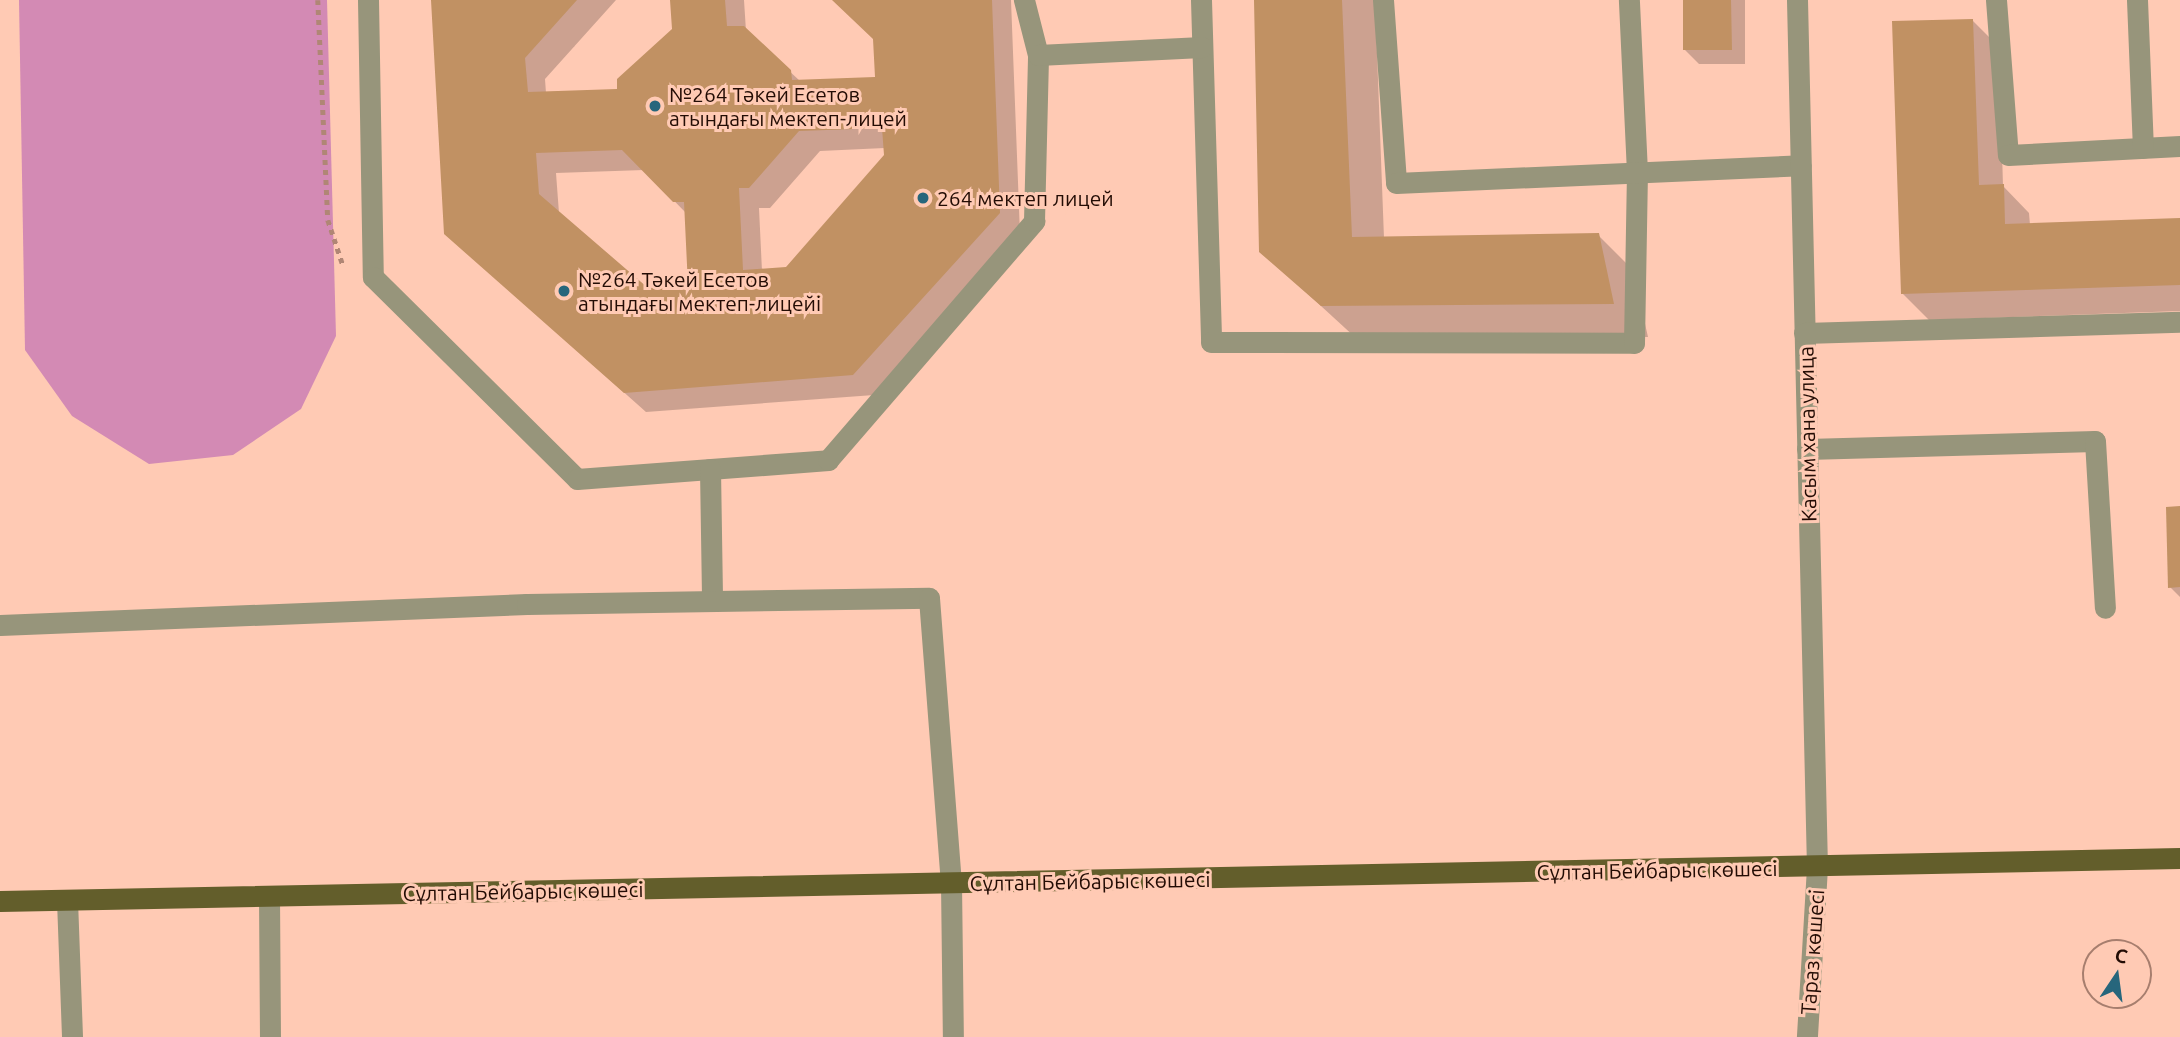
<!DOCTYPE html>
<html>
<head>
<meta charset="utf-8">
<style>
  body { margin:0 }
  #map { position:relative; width:2180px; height:1037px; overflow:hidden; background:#ffcab4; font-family:Ubuntu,sans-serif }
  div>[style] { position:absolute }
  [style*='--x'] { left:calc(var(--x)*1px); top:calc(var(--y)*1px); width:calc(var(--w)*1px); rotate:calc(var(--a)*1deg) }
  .green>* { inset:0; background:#d38ab4 }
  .shadow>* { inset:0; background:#0003 }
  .building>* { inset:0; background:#c19163 }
  .path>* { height:4.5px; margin-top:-2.25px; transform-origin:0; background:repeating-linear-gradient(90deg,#b08675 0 5px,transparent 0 10px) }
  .minor>* { height:21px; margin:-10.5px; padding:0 10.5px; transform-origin:10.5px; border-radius:10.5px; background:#97957b }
  .major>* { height:21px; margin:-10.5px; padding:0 10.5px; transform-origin:10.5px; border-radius:10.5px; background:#635e2b }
  .dots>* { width:19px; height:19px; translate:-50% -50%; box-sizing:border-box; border:4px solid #ffcab4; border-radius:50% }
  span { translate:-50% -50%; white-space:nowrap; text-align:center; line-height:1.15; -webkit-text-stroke:6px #ffcab4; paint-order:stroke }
  .poi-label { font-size:21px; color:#230c04 }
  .left { translate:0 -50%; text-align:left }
  .street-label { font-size:21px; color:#230c04 }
  .north { position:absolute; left:2082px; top:939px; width:70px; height:70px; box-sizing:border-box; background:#ffcab4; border:2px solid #a77e6e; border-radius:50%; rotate:13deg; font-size:19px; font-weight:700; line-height:28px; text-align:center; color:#230c04 }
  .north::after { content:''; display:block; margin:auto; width:24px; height:32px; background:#27667c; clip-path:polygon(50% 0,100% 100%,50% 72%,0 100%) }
</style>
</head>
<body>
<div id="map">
  <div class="green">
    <div style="clip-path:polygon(19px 0,327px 0,336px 336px,301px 409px,233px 455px,149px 464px,72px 416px,25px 350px)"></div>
  </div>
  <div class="shadow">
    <div style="clip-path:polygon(evenodd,433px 0,616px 0,545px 79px,546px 93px,619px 91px,673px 30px,672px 0,744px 0,746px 31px,800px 81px,877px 79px,875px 39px,834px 0,1011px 0,1020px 234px,874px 395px,646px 412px,446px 234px,433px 0,885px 148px,885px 156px,786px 269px,762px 271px,759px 208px,770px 208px,820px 151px,885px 148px,433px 0,644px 170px,686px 213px,690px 287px,647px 290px,559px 213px,556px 173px,644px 170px)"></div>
    <div style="clip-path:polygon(1256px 0,1375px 0,1384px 238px,1598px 235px,1633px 270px,1648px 337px,1357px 339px,1261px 251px)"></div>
    <div style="clip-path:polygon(1684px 0,1745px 0,1745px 64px,1699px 64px,1685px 50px)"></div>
    <div style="clip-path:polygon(1972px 20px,1999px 47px,2003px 186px,2029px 213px,2030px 225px,2180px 220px,2180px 311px,1929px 320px,1902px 293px)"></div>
    <div style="clip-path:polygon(2180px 508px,2180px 597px,2170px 587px)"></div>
  </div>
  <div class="building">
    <div style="clip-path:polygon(evenodd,431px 0,577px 0,525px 58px,528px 92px,617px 89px,617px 79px,672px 29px,670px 0,725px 0,727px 26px,744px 26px,791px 70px,792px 80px,875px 77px,873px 39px,832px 0,992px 0,1000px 213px,853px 375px,624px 393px,444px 234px,431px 0,882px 128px,884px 155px,786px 267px,743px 270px,739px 188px,749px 188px,799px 131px,882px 128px,431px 0,622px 150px,673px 202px,684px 202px,688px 286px,648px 288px,539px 194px,536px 153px,622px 150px)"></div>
    <div style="clip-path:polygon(1254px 0,1342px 0,1352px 237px,1599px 233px,1614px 304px,1321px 306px,1259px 252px)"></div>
    <div style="clip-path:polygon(1683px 0,1731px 0,1732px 50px,1683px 50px)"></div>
    <div style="clip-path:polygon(1973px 19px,1979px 185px,2004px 184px,2005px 224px,2180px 218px,2180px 285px,1901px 294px,1892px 21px)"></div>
    <div style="clip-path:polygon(2180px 506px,2180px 587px,2168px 588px,2166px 507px)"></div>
  </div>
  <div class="path">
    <div style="--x:318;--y:0;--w:220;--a:87.4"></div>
    <div style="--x:328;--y:220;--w:47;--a:71.6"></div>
  </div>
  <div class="minor">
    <div style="--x:368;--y:0;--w:277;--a:89"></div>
    <div style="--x:373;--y:277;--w:287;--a:44.7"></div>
    <div style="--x:577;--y:479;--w:252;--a:-4.3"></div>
    <div style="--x:828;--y:460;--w:316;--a:-49.2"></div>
    <div style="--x:1034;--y:221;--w:166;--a:-88.6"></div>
    <div style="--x:1038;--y:55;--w:57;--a:-104.3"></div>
    <div style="--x:1201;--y:0;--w:342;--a:88.3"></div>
    <div style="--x:1211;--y:342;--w:423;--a:0.1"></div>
    <div style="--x:1634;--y:343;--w:171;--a:-89"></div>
    <div style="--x:1637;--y:172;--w:172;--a:-92.7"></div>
    <div style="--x:1383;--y:0;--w:183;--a:85.9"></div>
    <div style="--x:1396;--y:183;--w:405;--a:-2.5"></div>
    <div style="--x:1797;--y:0;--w:867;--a:88.68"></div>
    <div style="--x:1817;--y:867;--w:170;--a:93.4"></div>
    <div style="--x:1996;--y:0;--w:155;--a:85.6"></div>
    <div style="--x:2008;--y:155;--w:172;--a:-3"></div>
    <div style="--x:2137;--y:0;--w:148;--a:87.7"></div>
    <div style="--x:1038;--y:55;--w:164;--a:-2.8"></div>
    <div style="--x:1804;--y:333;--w:376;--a:-1.7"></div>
    <div style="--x:1807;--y:449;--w:288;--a:-1.6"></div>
    <div style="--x:2095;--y:441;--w:167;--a:86.6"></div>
    <div style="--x:710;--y:469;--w:132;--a:89.1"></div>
    <div style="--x:0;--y:625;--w:527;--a:-2.28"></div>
    <div style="--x:527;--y:604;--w:402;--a:-0.9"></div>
    <div style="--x:929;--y:598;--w:286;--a:85.6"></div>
    <div style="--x:951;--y:883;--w:154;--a:89.3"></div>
    <div style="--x:269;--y:896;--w:141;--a:89.6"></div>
    <div style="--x:67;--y:900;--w:137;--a:87.9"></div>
  </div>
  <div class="major">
    <div style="--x:0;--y:901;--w:2180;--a:-1.13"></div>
  </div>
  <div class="dots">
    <div style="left:655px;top:106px;background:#27667c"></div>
    <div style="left:923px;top:198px;background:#27667c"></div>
    <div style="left:564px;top:291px;background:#27667c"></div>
  </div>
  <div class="poi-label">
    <span class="left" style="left:669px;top:106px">№264 Тәкей Есетов<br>атындағы мектеп-лицей</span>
    <span class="left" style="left:937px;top:198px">264 мектеп лицей</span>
    <span class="left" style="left:578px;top:291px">№264 Тәкей Есетов<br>атындағы мектеп-лицейі</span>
  </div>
  <div class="street-label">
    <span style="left:1807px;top:434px;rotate:-91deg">Касым хана улица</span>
    <span style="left:1657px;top:870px;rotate:-1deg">Сұлтан Бейбарыс көшесі</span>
    <span style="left:1090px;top:881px;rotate:-1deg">Сұлтан Бейбарыс көшесі</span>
    <span style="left:523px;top:891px;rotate:-1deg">Сұлтан Бейбарыс көшесі</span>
    <span style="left:1812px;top:952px;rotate:-86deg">Тараз көшесі</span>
  </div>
  <div class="north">С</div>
</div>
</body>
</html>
